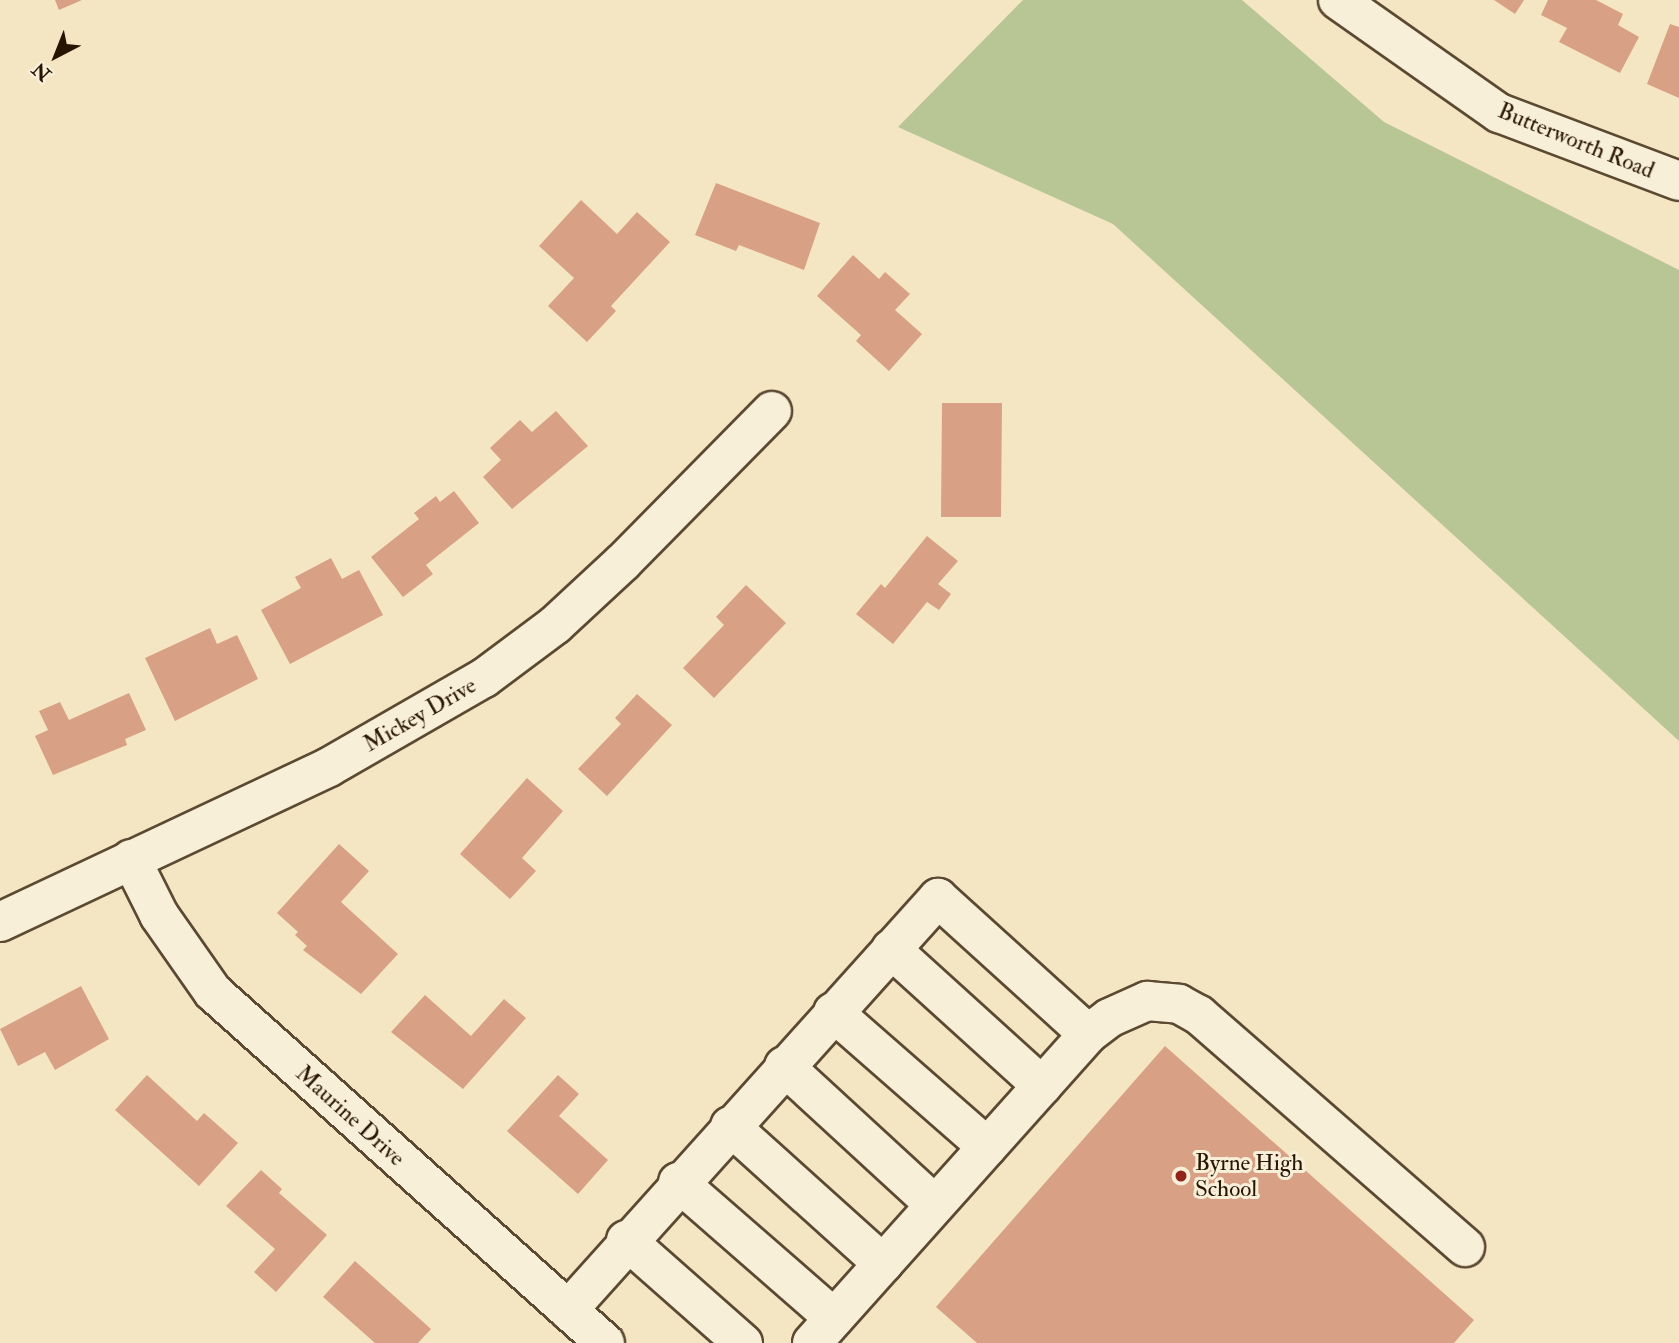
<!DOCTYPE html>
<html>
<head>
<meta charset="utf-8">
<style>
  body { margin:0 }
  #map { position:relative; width:1679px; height:1343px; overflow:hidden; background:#f5e6c3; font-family:"IM FELL Double Pica",serif }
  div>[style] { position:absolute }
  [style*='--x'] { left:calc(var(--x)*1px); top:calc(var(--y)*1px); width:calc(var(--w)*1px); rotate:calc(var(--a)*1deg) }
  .green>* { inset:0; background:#b8c696 }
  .building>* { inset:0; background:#d8a084 }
  .roads { filter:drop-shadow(2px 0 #5b4932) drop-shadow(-2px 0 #5b4932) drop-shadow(0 2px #5b4932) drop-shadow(0 -2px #5b4932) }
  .minor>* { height:38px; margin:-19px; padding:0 19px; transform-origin:19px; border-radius:19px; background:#f8efd8 }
  .dots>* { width:19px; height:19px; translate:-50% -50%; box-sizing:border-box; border:4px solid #f8efd8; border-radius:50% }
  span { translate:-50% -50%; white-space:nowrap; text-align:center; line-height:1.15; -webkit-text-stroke:6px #f8efd8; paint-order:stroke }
  .street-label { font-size:23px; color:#281501 }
  .poi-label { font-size:23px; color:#281501 }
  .left { translate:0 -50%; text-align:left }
  .north { position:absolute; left:21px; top:21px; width:70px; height:70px; -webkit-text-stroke:5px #f8efd8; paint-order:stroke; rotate:222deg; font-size:19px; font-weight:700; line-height:28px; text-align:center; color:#281501 }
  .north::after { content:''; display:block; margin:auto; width:24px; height:32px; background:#281501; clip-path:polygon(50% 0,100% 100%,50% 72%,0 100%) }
</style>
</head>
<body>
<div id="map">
  <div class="green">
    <div style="clip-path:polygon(1023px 0,1242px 0,1384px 122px,1679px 270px,1679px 741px,1113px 224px,898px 127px)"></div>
  </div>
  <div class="building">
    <div style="clip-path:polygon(55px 0,82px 0,59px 10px)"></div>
    <div style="clip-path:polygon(1494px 0,1524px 0,1515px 14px)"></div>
    <div style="clip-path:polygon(1548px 0,1596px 0,1623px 14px,1618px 25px,1639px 37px,1620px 73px,1559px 42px,1567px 28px,1541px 15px)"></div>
    <div style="clip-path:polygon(1670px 24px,1679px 27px,1679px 98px,1647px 84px)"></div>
    <div style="clip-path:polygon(716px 183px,820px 223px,804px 270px,739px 245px,736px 251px,695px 235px)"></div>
    <div style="clip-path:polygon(581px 200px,617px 234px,637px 212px,670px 242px,611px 306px,616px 311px,587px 342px,548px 306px,574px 278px,539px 246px)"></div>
    <div style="clip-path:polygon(853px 255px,879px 279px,885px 272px,910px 294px,895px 310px,922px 334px,889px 371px,856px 341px,861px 335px,817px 296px)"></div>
    <div style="clip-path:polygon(942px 403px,1002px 403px,1001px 517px,941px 517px)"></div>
    <div style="clip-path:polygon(556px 411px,588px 446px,512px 509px,483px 477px,501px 460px,490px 448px,520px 420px,532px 432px)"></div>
    <div style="clip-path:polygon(454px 491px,479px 523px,426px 565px,433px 574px,403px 597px,371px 557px,419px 519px,414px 513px,436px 496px,440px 502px)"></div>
    <div style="clip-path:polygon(927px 536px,958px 561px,938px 584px,951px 594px,939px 610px,927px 602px,893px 644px,856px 614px,881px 584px,885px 588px)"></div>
    <div style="clip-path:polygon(331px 558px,342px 579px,359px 570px,383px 615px,290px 664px,261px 610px,301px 588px,295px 577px)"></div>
    <div style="clip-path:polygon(746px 585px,786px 623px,714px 698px,683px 668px,724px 625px,716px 617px)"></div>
    <div style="clip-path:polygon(210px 628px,217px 644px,237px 635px,258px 679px,175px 721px,145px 658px)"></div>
    <div style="clip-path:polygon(129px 693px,146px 730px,125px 739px,127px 745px,53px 775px,35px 736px,48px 730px,39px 711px,60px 702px,69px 720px)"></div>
    <div style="clip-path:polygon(637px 694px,672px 725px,607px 796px,578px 769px,621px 724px,615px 718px)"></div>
    <div style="clip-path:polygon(527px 778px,563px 811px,522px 858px,536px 871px,510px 899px,460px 854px)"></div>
    <div style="clip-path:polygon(339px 844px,369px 871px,341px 902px,398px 954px,361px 994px,303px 950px,307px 946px,295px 935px,298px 932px,277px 913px)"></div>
    <div style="clip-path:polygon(81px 986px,109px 1039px,55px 1070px,45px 1052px,18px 1066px,0 1029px)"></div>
    <div style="clip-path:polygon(425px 995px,471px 1036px,504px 999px,526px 1018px,463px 1089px,391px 1032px)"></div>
    <div style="clip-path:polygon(1165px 1046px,1474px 1320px,1454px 1343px,977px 1343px,936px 1307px)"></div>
    <div style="clip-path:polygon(147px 1075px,197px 1121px,204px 1113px,238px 1143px,199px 1186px,115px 1110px)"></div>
    <div style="clip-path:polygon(558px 1075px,579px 1094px,559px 1116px,608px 1160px,578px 1194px,507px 1131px)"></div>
    <div style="clip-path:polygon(261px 1170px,282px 1189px,279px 1193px,327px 1235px,276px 1292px,254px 1272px,275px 1249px,226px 1206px)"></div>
    <div style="clip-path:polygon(355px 1261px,431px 1329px,418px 1343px,375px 1343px,323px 1297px)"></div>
  </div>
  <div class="roads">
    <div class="minor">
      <div style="--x:1338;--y:0;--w:197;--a:35.1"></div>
      <div style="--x:1499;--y:113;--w:192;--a:20.7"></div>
      <div style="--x:131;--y:859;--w:63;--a:63.4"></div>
      <div style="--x:159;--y:915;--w:94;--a:55"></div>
      <div style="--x:213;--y:992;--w:526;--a:41.84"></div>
      <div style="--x:0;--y:922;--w:364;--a:-25.2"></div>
      <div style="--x:329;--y:767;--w:179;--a:-29.9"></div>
      <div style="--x:484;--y:678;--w:89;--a:-36.7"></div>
      <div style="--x:555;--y:625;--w:93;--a:-42.8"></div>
      <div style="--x:623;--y:562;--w:212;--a:-45.4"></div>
      <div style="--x:891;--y:949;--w:204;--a:42.2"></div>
      <div style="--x:833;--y:1012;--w:205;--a:41.2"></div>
      <div style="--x:784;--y:1066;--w:205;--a:42.6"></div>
      <div style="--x:730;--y:1126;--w:206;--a:42"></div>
      <div style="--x:678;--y:1182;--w:207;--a:41.1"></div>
      <div style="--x:626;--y:1240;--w:156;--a:41.4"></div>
      <div style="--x:568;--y:1310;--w:554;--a:-48.07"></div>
      <div style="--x:938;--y:898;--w:202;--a:42.2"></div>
      <div style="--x:812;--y:1343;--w:414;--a:-48.2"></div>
      <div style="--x:1088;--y:1034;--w:26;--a:-37"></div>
      <div style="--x:1109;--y:1018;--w:42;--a:-24.1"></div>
      <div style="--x:1147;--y:1001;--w:32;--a:5"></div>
      <div style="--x:1179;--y:1004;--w:23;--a:29"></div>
      <div style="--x:1199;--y:1015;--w:353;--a:41.1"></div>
    </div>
  </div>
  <div class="dots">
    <div style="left:1181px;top:1176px;background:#8f2418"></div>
  </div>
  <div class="street-label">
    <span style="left:1576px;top:141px;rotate:22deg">Butterworth Road</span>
    <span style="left:420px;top:715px;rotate:-30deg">Mickey Drive</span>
    <span style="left:350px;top:1116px;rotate:42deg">Maurine Drive</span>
  </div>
  <div class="poi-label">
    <span class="left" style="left:1195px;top:1176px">Byrne High<br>School</span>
  </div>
  <div class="north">N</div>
</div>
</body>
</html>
